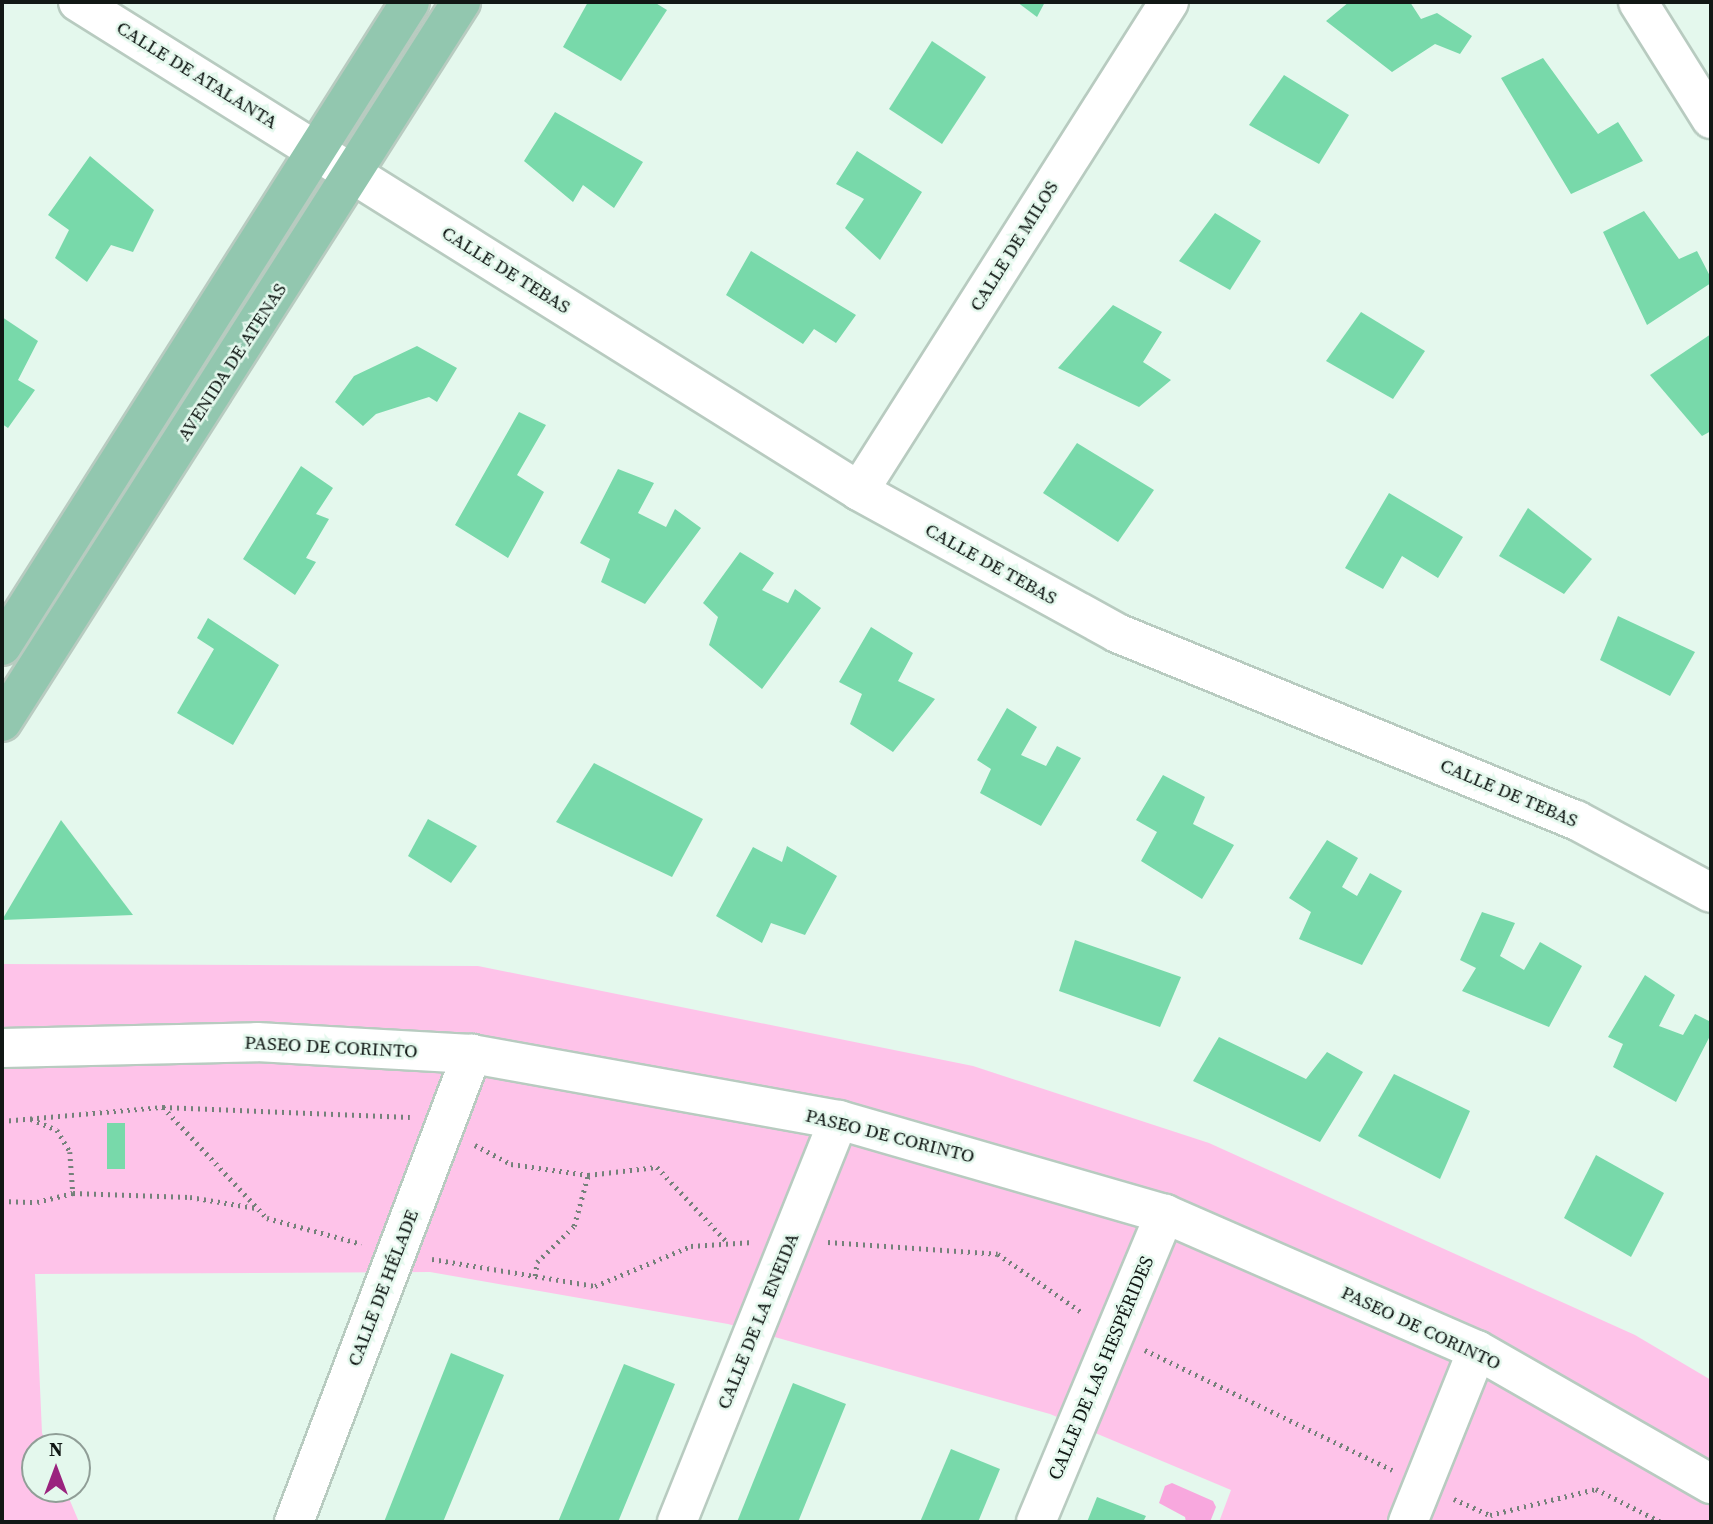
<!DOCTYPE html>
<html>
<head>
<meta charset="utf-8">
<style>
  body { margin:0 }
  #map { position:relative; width:1713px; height:1524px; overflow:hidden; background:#e4f8ed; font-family:"Source Serif 4",serif }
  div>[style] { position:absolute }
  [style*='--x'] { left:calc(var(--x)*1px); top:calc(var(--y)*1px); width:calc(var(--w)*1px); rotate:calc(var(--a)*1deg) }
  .green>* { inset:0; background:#fec3e9 }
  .water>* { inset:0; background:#f8a8de }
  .building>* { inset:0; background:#78d9aa }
  .path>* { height:4.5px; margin-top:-2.25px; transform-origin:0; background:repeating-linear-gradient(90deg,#74817a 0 2px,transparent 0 7px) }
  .roads { filter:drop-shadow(2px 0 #b8cbc0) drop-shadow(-2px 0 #b8cbc0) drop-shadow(0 2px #b8cbc0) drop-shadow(0 -2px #b8cbc0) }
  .minor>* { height:38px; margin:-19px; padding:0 19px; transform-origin:19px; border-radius:19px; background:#fff }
  .major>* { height:38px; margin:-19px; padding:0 19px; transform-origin:19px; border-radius:19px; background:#92c7af }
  span { translate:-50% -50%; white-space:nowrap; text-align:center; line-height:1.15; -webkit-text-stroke:5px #e4f8ed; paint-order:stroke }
  .street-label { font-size:19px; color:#111815 }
  .frame { position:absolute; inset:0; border:4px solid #111815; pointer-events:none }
  .north { position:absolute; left:21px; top:1433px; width:70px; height:70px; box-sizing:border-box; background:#e4f8ed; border:2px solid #909e97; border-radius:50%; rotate:0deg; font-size:19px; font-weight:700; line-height:28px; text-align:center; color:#111815 }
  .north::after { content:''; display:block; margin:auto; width:24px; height:32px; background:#9a237e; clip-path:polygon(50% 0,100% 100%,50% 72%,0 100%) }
</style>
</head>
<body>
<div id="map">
  <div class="green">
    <div style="clip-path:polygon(2px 964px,478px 966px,973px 1066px,1209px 1143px,1635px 1335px,1711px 1380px,1711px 1522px,1219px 1522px,1231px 1490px,1050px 1414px,728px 1324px,430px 1272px,35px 1274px,42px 1433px,48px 1447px,35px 1447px,35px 1489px,65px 1489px,79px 1522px,2px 1522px)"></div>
  </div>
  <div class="water">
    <div style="clip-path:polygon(1172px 1483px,1213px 1501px,1216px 1507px,1210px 1522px,1186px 1522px,1185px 1517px,1159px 1503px,1165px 1486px)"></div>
  </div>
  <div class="building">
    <div style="clip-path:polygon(588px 2px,654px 2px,667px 10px,621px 81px,563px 47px)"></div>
    <div style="clip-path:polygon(1017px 2px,1045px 2px,1037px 17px)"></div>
    <div style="clip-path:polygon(1349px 2px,1410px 2px,1421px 19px,1437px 13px,1472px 36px,1460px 54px,1435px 44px,1392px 72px,1326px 21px)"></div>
    <div style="clip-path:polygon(932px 41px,986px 77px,942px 144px,889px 109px)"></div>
    <div style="clip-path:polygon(1543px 58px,1598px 134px,1618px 122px,1643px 161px,1571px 194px,1501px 78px)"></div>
    <div style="clip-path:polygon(1284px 75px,1349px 115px,1319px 164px,1249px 125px)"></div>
    <div style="clip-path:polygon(555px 112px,643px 162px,614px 208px,583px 185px,573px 202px,524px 161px)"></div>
    <div style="clip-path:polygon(857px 151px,922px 192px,880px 260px,845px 228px,864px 199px,836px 184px)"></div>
    <div style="clip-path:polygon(90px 156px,154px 210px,133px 252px,111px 245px,87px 282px,55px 258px,69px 230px,48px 215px)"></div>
    <div style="clip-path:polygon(1644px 211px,1679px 259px,1697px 251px,1711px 278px,1711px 283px,1647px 325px,1603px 232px)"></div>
    <div style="clip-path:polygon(1215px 213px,1261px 241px,1230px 290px,1179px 261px)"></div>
    <div style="clip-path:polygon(751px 251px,856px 315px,836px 343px,814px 329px,803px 344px,726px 295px)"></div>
    <div style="clip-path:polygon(1113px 305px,1162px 332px,1143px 362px,1171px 380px,1139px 407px,1058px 368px)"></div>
    <div style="clip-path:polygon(1361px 312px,1425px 351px,1393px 399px,1326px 361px)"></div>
    <div style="clip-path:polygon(2px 317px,38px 341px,18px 380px,35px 390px,8px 428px,2px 424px)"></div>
    <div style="clip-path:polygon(1711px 334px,1711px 431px,1702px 436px,1650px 375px)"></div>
    <div style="clip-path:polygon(417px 346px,457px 368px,437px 402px,429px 397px,376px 414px,363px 426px,335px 402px,354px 376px)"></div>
    <div style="clip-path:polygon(519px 412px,546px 425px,517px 475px,544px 492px,508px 558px,455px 525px)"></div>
    <div style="clip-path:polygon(1077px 443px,1154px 490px,1118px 542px,1043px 493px)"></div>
    <div style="clip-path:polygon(301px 466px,333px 488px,316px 514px,329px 519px,306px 558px,316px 562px,295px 595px,243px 559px)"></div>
    <div style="clip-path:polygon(618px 469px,654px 483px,638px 513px,666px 527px,675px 509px,701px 528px,645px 604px,601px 582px,610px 559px,580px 543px)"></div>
    <div style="clip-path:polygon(1389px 493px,1463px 537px,1438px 578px,1402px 556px,1383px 589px,1345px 568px)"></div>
    <div style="clip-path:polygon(1528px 508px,1592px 559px,1564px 594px,1499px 556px)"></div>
    <div style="clip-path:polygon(740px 552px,774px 573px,762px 590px,788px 603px,795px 589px,821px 608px,762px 689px,709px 645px,718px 617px,703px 603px)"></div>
    <div style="clip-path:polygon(1618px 616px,1695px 652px,1670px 696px,1600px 660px)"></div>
    <div style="clip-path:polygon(208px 618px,279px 665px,233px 745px,177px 713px,214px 649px,197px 638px)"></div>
    <div style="clip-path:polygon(871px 627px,913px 653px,898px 681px,935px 699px,893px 752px,850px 724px,862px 694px,839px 682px)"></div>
    <div style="clip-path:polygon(1007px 708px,1037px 727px,1021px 755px,1046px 766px,1057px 746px,1081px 758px,1041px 826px,980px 793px,991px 769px,977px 760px)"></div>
    <div style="clip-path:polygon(594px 763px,703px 819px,672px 877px,556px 822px)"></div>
    <div style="clip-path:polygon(1163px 775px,1205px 797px,1193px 824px,1234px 845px,1202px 899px,1141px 861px,1157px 832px,1136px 820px)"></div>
    <div style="clip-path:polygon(428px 819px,477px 846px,451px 883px,408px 856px)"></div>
    <div style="clip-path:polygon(61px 820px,133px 915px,2px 920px)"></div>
    <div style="clip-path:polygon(1327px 840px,1358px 858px,1342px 887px,1357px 896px,1370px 873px,1402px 891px,1362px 965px,1299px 939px,1311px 912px,1289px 898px)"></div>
    <div style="clip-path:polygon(787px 846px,837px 876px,805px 935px,771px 923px,762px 943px,716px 916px,753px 847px,782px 862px)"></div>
    <div style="clip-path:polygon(1482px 912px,1515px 923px,1500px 956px,1524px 970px,1540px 942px,1582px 966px,1549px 1027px,1462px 991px,1476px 968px,1460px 960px)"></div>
    <div style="clip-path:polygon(1075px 940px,1181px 977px,1160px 1027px,1059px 991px)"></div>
    <div style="clip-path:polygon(1645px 975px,1675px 995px,1659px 1026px,1683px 1035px,1695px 1014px,1711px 1022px,1711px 1034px,1676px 1102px,1613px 1067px,1623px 1044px,1608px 1037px)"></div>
    <div style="clip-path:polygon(1219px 1037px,1306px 1079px,1327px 1052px,1363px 1072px,1320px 1142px,1193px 1081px)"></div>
    <div style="clip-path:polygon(1394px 1074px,1470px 1111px,1440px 1179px,1358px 1136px)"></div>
    <div style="clip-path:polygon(107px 1123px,125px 1123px,125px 1169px,107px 1169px)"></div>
    <div style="clip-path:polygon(1596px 1155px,1664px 1193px,1631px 1257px,1564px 1218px)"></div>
    <div style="clip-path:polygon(451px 1353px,504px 1375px,443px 1522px,384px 1522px)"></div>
    <div style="clip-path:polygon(624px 1364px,675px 1384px,618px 1522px,558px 1522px)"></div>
    <div style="clip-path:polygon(793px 1383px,846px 1404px,798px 1522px,737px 1522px)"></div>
    <div style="clip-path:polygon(951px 1449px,1000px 1469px,978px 1522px,920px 1522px)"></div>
    <div style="clip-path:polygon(1097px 1497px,1146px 1516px,1143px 1522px,1087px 1522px)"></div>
  </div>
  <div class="path">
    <div style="--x:163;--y:1107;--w:152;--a:46.9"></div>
    <div style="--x:267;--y:1218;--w:98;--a:15.3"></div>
    <div style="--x:31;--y:1119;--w:28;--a:23"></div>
    <div style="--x:57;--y:1130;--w:26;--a:59"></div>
    <div style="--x:70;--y:1152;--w:41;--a:85.8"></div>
    <div style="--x:73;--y:1193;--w:117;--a:2"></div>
    <div style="--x:190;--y:1197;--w:67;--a:9.5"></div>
    <div style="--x:2;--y:1121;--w:162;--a:-5"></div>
    <div style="--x:163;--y:1107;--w:247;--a:2.3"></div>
    <div style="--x:475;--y:1145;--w:41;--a:27.8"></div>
    <div style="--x:511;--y:1164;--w:78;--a:8.1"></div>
    <div style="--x:588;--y:1175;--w:69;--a:-6.6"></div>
    <div style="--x:657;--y:1167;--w:104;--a:46.9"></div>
    <div style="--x:2;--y:1201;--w:35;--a:2"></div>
    <div style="--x:37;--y:1202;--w:37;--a:-14"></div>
    <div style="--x:828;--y:1242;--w:170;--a:4"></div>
    <div style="--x:998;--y:1254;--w:103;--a:34.8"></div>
    <div style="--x:432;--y:1259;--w:165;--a:9.4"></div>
    <div style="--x:595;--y:1286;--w:104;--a:-22.6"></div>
    <div style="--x:691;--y:1246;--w:62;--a:-3.7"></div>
    <div style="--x:535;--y:1276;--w:14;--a:-82"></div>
    <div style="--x:537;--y:1262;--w:52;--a:-44.2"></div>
    <div style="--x:574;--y:1226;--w:53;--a:-74.6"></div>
    <div style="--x:1145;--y:1350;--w:275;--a:25.9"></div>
    <div style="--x:1454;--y:1499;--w:39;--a:24"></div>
    <div style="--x:1490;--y:1515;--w:109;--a:-13.8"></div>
    <div style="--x:1596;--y:1489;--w:73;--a:26.9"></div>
  </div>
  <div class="roads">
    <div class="minor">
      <div style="--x:78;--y:2;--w:921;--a:32.05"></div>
      <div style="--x:859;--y:491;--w:294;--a:28.8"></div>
      <div style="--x:1117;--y:633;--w:496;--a:22.2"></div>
      <div style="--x:1576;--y:820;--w:153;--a:28.4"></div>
      <div style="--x:1638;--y:2;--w:138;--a:58"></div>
      <div style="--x:859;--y:491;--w:579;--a:-57.63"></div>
      <div style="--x:2;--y:1048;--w:255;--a:-1.3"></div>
      <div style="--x:257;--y:1042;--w:215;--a:3.2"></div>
      <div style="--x:472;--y:1054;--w:373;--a:10.2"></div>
      <div style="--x:839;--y:1120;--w:339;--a:16.1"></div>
      <div style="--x:1165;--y:1214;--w:340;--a:23.6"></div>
      <div style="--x:1477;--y:1350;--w:270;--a:29.8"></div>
      <div style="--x:294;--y:1522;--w:501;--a:-69.18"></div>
      <div style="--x:677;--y:1522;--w:433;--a:-68.1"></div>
      <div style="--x:1036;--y:1522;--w:334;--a:-67.3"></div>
      <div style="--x:1408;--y:1522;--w:185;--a:-68.1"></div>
    </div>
    <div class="major">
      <div style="--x:2;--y:646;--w:762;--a:-57.64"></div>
      <div style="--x:2;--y:722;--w:854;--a:-57.48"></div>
    </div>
  </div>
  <div class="street-label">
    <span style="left:197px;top:75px;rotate:32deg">CALLE DE ATALANTA</span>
    <span style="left:1014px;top:246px;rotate:-58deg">CALLE DE MILOS</span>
    <span style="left:506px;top:270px;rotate:32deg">CALLE DE TEBAS</span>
    <span style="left:232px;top:362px;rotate:-57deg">AVENIDA DE ATENAS</span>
    <span style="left:991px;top:564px;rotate:29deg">CALLE DE TEBAS</span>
    <span style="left:1509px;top:793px;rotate:23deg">CALLE DE TEBAS</span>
    <span style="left:331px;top:1047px;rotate:3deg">PASEO DE CORINTO</span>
    <span style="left:890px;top:1136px;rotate:14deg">PASEO DE CORINTO</span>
    <span style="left:383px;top:1288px;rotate:-69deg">CALLE DE HÉLADE</span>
    <span style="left:758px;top:1321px;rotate:-68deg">CALLE DE LA ENEIDA</span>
    <span style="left:1421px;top:1328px;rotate:25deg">PASEO DE CORINTO</span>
    <span style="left:1101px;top:1368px;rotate:-67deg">CALLE DE LAS HESPÉRIDES</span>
  </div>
  <div class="frame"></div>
  <div class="north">N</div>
</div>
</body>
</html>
